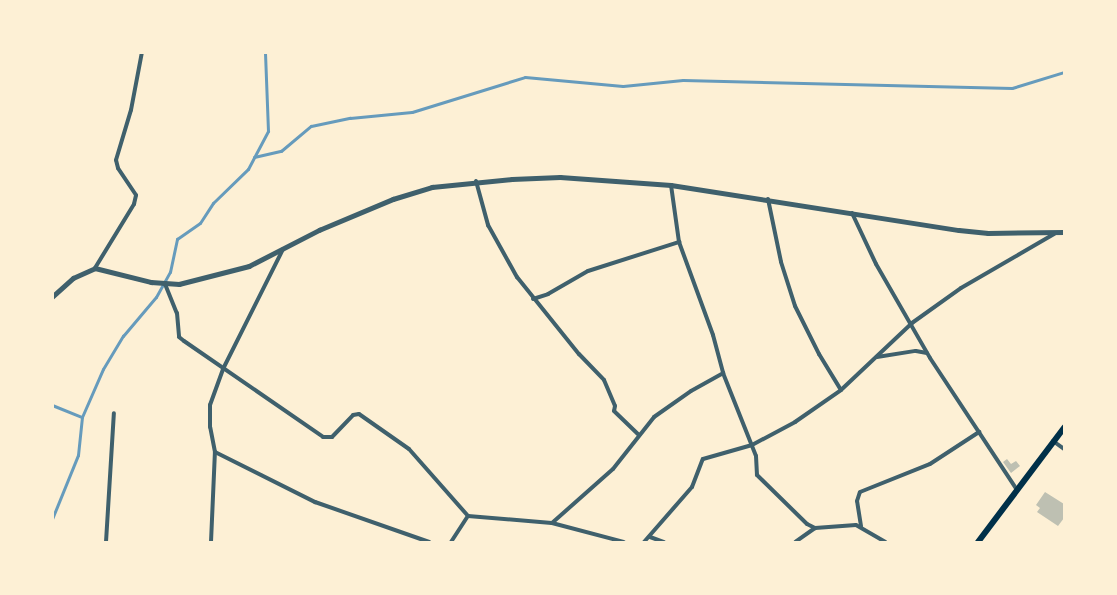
<!DOCTYPE html>
<html>
<head>
<meta charset="utf-8">
<style>
  body { margin:0 }
  #map { position:relative; width:1117px; height:595px; overflow:hidden; background:#fdf0d5; font-family:"Roboto Serif",serif }
  div>[style] { position:absolute }
  [style*='--x'] { left:calc(var(--x)*1px); top:calc(var(--y)*1px); width:calc(var(--w)*1px); rotate:calc(var(--a)*1deg) }
  .stream>* { height:3px; margin:-1.5px; padding:0 1.5px; transform-origin:1.5px; border-radius:1.5px; background:#669bbc }
  .building>* { inset:0; background:#bec0b2 }
  .minor>* { height:4px; margin:-2px; padding:0 2px; transform-origin:2px; border-radius:2px; background:#3f606c }
  .tertiary>* { height:4.5px; margin:-2.25px; padding:0 2.25px; transform-origin:2.25px; border-radius:2.25px; background:#3f606c }
  .primary>* { height:6px; margin:-3px; padding:0 3px; transform-origin:3px; border-radius:3px; background:#003049 }
  span { translate:-50% -50%; white-space:nowrap; text-align:center; line-height:1.15; -webkit-text-stroke:6px #fdf0d5; paint-order:stroke }
  .frame { position:absolute; inset:0; border:54px solid #fdf0d5; pointer-events:none }
</style>
</head>
<body>
<div id="map">
  <div class="stream">
    <div style="--x:254;--y:157;--w:28;--a:-13"></div>
    <div style="--x:281;--y:151;--w:39;--a:-40"></div>
    <div style="--x:311;--y:126;--w:40;--a:-12"></div>
    <div style="--x:350;--y:118;--w:62;--a:-5.5"></div>
    <div style="--x:412;--y:112;--w:118;--a:-17.2"></div>
    <div style="--x:525;--y:77;--w:98;--a:5.2"></div>
    <div style="--x:623;--y:86;--w:60;--a:-5.7"></div>
    <div style="--x:683;--y:80;--w:329;--a:1.4"></div>
    <div style="--x:1012;--y:88;--w:54;--a:-17.1"></div>
    <div style="--x:52;--y:405;--w:31;--a:22"></div>
    <div style="--x:52;--y:519;--w:69;--a:-67.9"></div>
    <div style="--x:78;--y:455;--w:38;--a:-84"></div>
    <div style="--x:82;--y:417;--w:52;--a:-66.4"></div>
    <div style="--x:103;--y:369;--w:39;--a:-59"></div>
    <div style="--x:123;--y:336;--w:51;--a:-49.8"></div>
    <div style="--x:156;--y:297;--w:29;--a:-61"></div>
    <div style="--x:170;--y:272;--w:34;--a:-78"></div>
    <div style="--x:177;--y:239;--w:28;--a:-35"></div>
    <div style="--x:200;--y:223;--w:24;--a:-57"></div>
    <div style="--x:213;--y:203;--w:49;--a:-44.2"></div>
    <div style="--x:248;--y:169;--w:43;--a:-62.2"></div>
    <div style="--x:268;--y:131;--w:79;--a:-92.2"></div>
  </div>
  <div class="building">
    <div style="clip-path:polygon(1007px 459px,1011px 464px,1016px 461px,1020px 466px,1011px 473px,1003px 462px)"></div>
    <div style="clip-path:polygon(1045px 492px,1064px 504px,1064px 518px,1058px 526px,1037px 512px,1040px 508px,1036px 505px)"></div>
  </div>
  <div class="minor">
    <div style="--x:476;--y:181;--w:46;--a:74.7"></div>
    <div style="--x:488;--y:225;--w:60;--a:60.9"></div>
    <div style="--x:517;--y:277;--w:99;--a:51.2"></div>
    <div style="--x:579;--y:354;--w:36;--a:46"></div>
    <div style="--x:604;--y:380;--w:28;--a:67"></div>
    <div style="--x:615;--y:406;--w:5;--a:101"></div>
    <div style="--x:614;--y:411;--w:35;--a:44"></div>
    <div style="--x:671;--y:185;--w:58;--a:82"></div>
    <div style="--x:679;--y:242;--w:99;--a:69.9"></div>
    <div style="--x:713;--y:335;--w:39;--a:75"></div>
    <div style="--x:723;--y:373;--w:89;--a:68.3"></div>
    <div style="--x:756;--y:456;--w:19;--a:87"></div>
    <div style="--x:757;--y:475;--w:70;--a:44.4"></div>
    <div style="--x:807;--y:524;--w:9;--a:27"></div>
    <div style="--x:815;--y:528;--w:24;--a:145"></div>
    <div style="--x:768;--y:199;--w:64;--a:78.3"></div>
    <div style="--x:781;--y:262;--w:46;--a:72.3"></div>
    <div style="--x:795;--y:306;--w:54;--a:63.4"></div>
    <div style="--x:819;--y:354;--w:42;--a:58.6"></div>
    <div style="--x:852;--y:213;--w:56;--a:64.8"></div>
    <div style="--x:876;--y:264;--w:108;--a:60.1"></div>
    <div style="--x:930;--y:358;--w:158;--a:56.6"></div>
    <div style="--x:95;--y:268;--w:75;--a:-58.6"></div>
    <div style="--x:134;--y:204;--w:9;--a:-77"></div>
    <div style="--x:136;--y:195;--w:32;--a:-124"></div>
    <div style="--x:118;--y:168;--w:8;--a:-104"></div>
    <div style="--x:116;--y:160;--w:52;--a:-73.3"></div>
    <div style="--x:131;--y:110;--w:59;--a:-79.3"></div>
    <div style="--x:165;--y:284;--w:31;--a:68"></div>
    <div style="--x:177;--y:313;--w:24;--a:85"></div>
    <div style="--x:179;--y:337;--w:6;--a:39"></div>
    <div style="--x:184;--y:341;--w:169;--a:34.6"></div>
    <div style="--x:323;--y:437;--w:9;--a:0"></div>
    <div style="--x:332;--y:437;--w:30;--a:-46"></div>
    <div style="--x:353;--y:415;--w:6;--a:-9"></div>
    <div style="--x:359;--y:414;--w:61;--a:35"></div>
    <div style="--x:409;--y:449;--w:89;--a:48.6"></div>
    <div style="--x:468;--y:516;--w:84;--a:4.8"></div>
    <div style="--x:552;--y:523;--w:74;--a:14.8"></div>
    <div style="--x:533;--y:299;--w:16;--a:-18"></div>
    <div style="--x:548;--y:294;--w:46;--a:-29.9"></div>
    <div style="--x:588;--y:271;--w:96;--a:-17.7"></div>
    <div style="--x:877;--y:357;--w:39;--a:-9"></div>
    <div style="--x:916;--y:351;--w:11;--a:10"></div>
    <div style="--x:1053;--y:441;--w:14;--a:36"></div>
    <div style="--x:215;--y:452;--w:112;--a:26.6"></div>
    <div style="--x:315;--y:502;--w:121;--a:19.3"></div>
    <div style="--x:552;--y:523;--w:81;--a:-41.5"></div>
    <div style="--x:613;--y:469;--w:66;--a:-51.7"></div>
    <div style="--x:654;--y:417;--w:45;--a:-35.1"></div>
    <div style="--x:691;--y:391;--w:37;--a:-29"></div>
    <div style="--x:861;--y:526;--w:25;--a:-99"></div>
    <div style="--x:857;--y:501;--w:9;--a:-72"></div>
    <div style="--x:860;--y:492;--w:75;--a:-21.8"></div>
    <div style="--x:930;--y:464;--w:59;--a:-33.1"></div>
    <div style="--x:815;--y:528;--w:41;--a:-4.2"></div>
    <div style="--x:856;--y:525;--w:34;--a:30"></div>
    <div style="--x:650;--y:537;--w:15;--a:20"></div>
    <div style="--x:106;--y:542;--w:129;--a:-86.5"></div>
    <div style="--x:211;--y:542;--w:90;--a:-87.5"></div>
    <div style="--x:215;--y:452;--w:25;--a:-101"></div>
    <div style="--x:210;--y:427;--w:22;--a:-90"></div>
    <div style="--x:210;--y:405;--w:38;--a:-70"></div>
    <div style="--x:223;--y:369;--w:134;--a:-63.4"></div>
    <div style="--x:451;--y:542;--w:31;--a:-57"></div>
    <div style="--x:644;--y:542;--w:73;--a:-48.9"></div>
    <div style="--x:692;--y:487;--w:30;--a:-69"></div>
    <div style="--x:703;--y:459;--w:51;--a:-15.9"></div>
    <div style="--x:752;--y:445;--w:49;--a:-28.1"></div>
    <div style="--x:795;--y:422;--w:56;--a:-34.8"></div>
    <div style="--x:841;--y:390;--w:98;--a:-43.3"></div>
    <div style="--x:912;--y:323;--w:60;--a:-35.5"></div>
    <div style="--x:961;--y:288;--w:108;--a:-30.1"></div>
  </div>
  <div class="tertiary">
    <div style="--x:52;--y:297;--w:28;--a:-42"></div>
    <div style="--x:73;--y:278;--w:24;--a:-24"></div>
    <div style="--x:95;--y:268;--w:58;--a:14"></div>
    <div style="--x:151;--y:282;--w:28;--a:4"></div>
    <div style="--x:179;--y:284;--w:72;--a:-14.4"></div>
    <div style="--x:249;--y:266;--w:79;--a:-27.2"></div>
    <div style="--x:319;--y:230;--w:80;--a:-22.7"></div>
    <div style="--x:393;--y:199;--w:41;--a:-17.1"></div>
    <div style="--x:432;--y:187;--w:80;--a:-5.7"></div>
    <div style="--x:512;--y:179;--w:48;--a:-2.4"></div>
    <div style="--x:560;--y:177;--w:111;--a:4.1"></div>
    <div style="--x:671;--y:185;--w:291;--a:8.9"></div>
    <div style="--x:959;--y:230;--w:29;--a:6"></div>
    <div style="--x:988;--y:233;--w:76;--a:-0.8"></div>
  </div>
  <div class="primary">
    <div style="--x:978;--y:542;--w:143;--a:-53"></div>
  </div>
  <div class="frame"></div>
</div>
</body>
</html>
